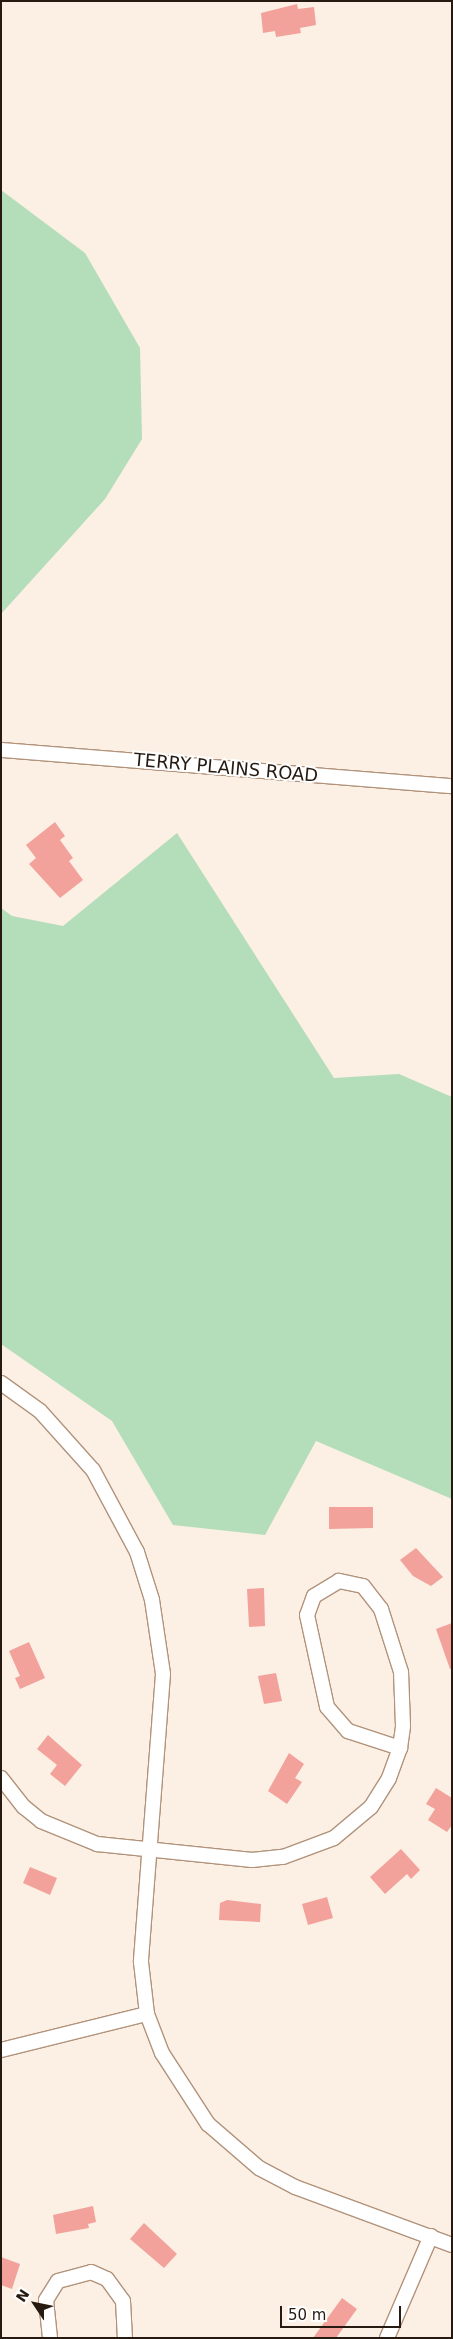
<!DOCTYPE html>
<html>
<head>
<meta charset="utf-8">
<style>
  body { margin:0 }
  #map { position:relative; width:453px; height:2339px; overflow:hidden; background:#fcefe4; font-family:"DejaVu Sans",sans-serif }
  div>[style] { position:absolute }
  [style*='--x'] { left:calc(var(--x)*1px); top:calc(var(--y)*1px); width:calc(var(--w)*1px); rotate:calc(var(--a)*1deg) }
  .green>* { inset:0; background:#b4ddb9 }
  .building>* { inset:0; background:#f2a29b }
  .roads { filter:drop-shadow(1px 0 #b1937b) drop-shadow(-1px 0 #b1937b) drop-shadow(0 1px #b1937b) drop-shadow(0 -1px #b1937b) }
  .minor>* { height:14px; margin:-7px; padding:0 7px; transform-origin:7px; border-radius:7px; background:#fff }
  span { translate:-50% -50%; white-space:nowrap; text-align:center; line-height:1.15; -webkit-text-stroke:4px #fff; paint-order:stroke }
  .street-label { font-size:18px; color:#261a11 }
  .frame { position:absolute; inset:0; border:2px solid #261a11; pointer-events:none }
  .north { position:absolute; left:10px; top:2279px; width:50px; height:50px; -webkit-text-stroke:4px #fff; paint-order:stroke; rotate:304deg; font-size:14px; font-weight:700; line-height:20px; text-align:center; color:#261a11 }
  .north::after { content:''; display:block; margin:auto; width:18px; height:22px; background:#261a11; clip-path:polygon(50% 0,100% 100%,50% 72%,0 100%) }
  .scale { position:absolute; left:280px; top:2306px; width:121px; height:22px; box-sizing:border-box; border:2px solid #261a11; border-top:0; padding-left:6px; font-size:15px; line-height:18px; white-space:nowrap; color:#261a11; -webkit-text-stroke:4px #fff; paint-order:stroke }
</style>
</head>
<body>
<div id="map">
  <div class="green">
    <div style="clip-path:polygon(1px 190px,85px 253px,140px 348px,142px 439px,105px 499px,1px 614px)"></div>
    <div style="clip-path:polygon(177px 833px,334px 1078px,399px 1074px,452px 1097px,452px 1499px,316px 1441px,265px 1535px,173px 1525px,112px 1421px,1px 1344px,1px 908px,12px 916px,63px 926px)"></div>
  </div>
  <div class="building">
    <div style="clip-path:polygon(297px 4px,298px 9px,314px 7px,316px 25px,300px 28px,301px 33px,276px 37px,275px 31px,263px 33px,261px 13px)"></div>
    <div style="clip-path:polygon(55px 822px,65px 836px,60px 840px,73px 858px,69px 861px,83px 880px,60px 898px,29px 864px,36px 858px,26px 845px)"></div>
    <div style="clip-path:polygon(329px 1507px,373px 1507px,373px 1528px,329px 1529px)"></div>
    <div style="clip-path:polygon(416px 1548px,443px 1577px,431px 1586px,413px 1576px,400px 1560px)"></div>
    <div style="clip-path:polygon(264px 1588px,265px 1626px,249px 1627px,247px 1589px)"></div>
    <div style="clip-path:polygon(452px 1623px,452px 1669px,450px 1669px,436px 1629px)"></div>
    <div style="clip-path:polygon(29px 1642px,45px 1678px,20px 1689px,15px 1678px,20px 1676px,9px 1651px)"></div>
    <div style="clip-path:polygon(276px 1673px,282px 1701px,264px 1704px,258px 1676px)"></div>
    <div style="clip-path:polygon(48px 1735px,82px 1765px,65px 1786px,50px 1774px,57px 1765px,37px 1749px)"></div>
    <div style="clip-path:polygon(289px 1753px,304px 1764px,295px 1778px,302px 1782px,287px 1804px,268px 1791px)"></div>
    <div style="clip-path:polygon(436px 1788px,452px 1798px,452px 1825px,447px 1832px,428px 1820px,435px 1809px,426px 1804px)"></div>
    <div style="clip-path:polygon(401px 1849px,420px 1870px,411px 1879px,407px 1874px,385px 1894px,370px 1877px)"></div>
    <div style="clip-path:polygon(30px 1867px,57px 1878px,50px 1895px,23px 1883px)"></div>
    <div style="clip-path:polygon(327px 1897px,333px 1918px,308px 1925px,302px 1904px)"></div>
    <div style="clip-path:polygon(227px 1900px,261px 1904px,260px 1922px,219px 1920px,220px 1903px)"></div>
    <div style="clip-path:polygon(93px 2206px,96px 2222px,88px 2224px,89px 2228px,56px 2234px,53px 2215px)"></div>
    <div style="clip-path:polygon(144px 2223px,177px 2254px,164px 2268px,130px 2239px)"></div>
    <div style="clip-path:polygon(1px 2257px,20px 2264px,12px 2289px,1px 2285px)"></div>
    <div style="clip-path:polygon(342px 2298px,357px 2309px,336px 2338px,313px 2338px)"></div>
  </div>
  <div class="roads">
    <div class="minor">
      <div style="--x:1;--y:750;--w:452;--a:4.6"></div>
      <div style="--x:1;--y:1383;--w:48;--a:35.7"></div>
      <div style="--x:40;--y:1411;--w:79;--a:48.1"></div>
      <div style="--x:93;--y:1470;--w:93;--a:61.8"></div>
      <div style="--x:137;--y:1552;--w:50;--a:72.6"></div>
      <div style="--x:152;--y:1600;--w:75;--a:81.5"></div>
      <div style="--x:163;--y:1674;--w:289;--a:94.4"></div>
      <div style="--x:141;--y:1962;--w:52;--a:83.4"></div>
      <div style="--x:147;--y:2014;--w:42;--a:69"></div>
      <div style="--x:162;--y:2053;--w:85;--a:57.1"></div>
      <div style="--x:208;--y:2124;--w:67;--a:40.8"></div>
      <div style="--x:259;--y:2168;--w:41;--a:27.8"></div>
      <div style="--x:295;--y:2187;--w:167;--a:20.3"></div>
      <div style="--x:1;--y:1778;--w:37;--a:52"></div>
      <div style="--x:24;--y:1807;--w:22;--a:39"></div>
      <div style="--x:41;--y:1821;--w:61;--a:22.3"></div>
      <div style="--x:97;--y:1844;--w:156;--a:5.9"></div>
      <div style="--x:252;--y:1860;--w:31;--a:-6"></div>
      <div style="--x:283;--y:1857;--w:54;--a:-20.4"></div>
      <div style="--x:334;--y:1838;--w:48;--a:-40"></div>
      <div style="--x:371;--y:1807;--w:34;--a:-58"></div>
      <div style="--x:389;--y:1778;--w:32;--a:-70"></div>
      <div style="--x:400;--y:1748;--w:22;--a:-82"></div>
      <div style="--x:403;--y:1726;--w:54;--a:-92.1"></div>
      <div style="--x:401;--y:1672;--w:66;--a:-107.6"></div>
      <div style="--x:381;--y:1609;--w:29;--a:-128"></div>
      <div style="--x:363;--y:1586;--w:25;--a:-168"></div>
      <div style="--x:339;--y:1581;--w:29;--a:149"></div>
      <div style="--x:314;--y:1596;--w:20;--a:110"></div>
      <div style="--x:307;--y:1615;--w:94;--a:77.7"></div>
      <div style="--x:327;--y:1707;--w:32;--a:49"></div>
      <div style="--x:348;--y:1731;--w:55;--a:18.1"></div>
      <div style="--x:1;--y:2050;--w:150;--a:-13.9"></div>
      <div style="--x:50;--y:2338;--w:38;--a:-96"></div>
      <div style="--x:46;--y:2300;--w:22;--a:-58"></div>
      <div style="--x:58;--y:2281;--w:34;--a:-15"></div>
      <div style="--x:91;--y:2272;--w:17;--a:24"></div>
      <div style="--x:107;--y:2279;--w:27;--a:54"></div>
      <div style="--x:123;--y:2301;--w:37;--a:87"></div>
      <div style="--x:387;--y:2338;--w:111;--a:-66.7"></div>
    </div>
  </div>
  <div class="street-label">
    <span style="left:226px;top:768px;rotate:5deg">TERRY PLAINS ROAD</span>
  </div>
  <div class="frame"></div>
  <div class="north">N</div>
  <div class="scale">50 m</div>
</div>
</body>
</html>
